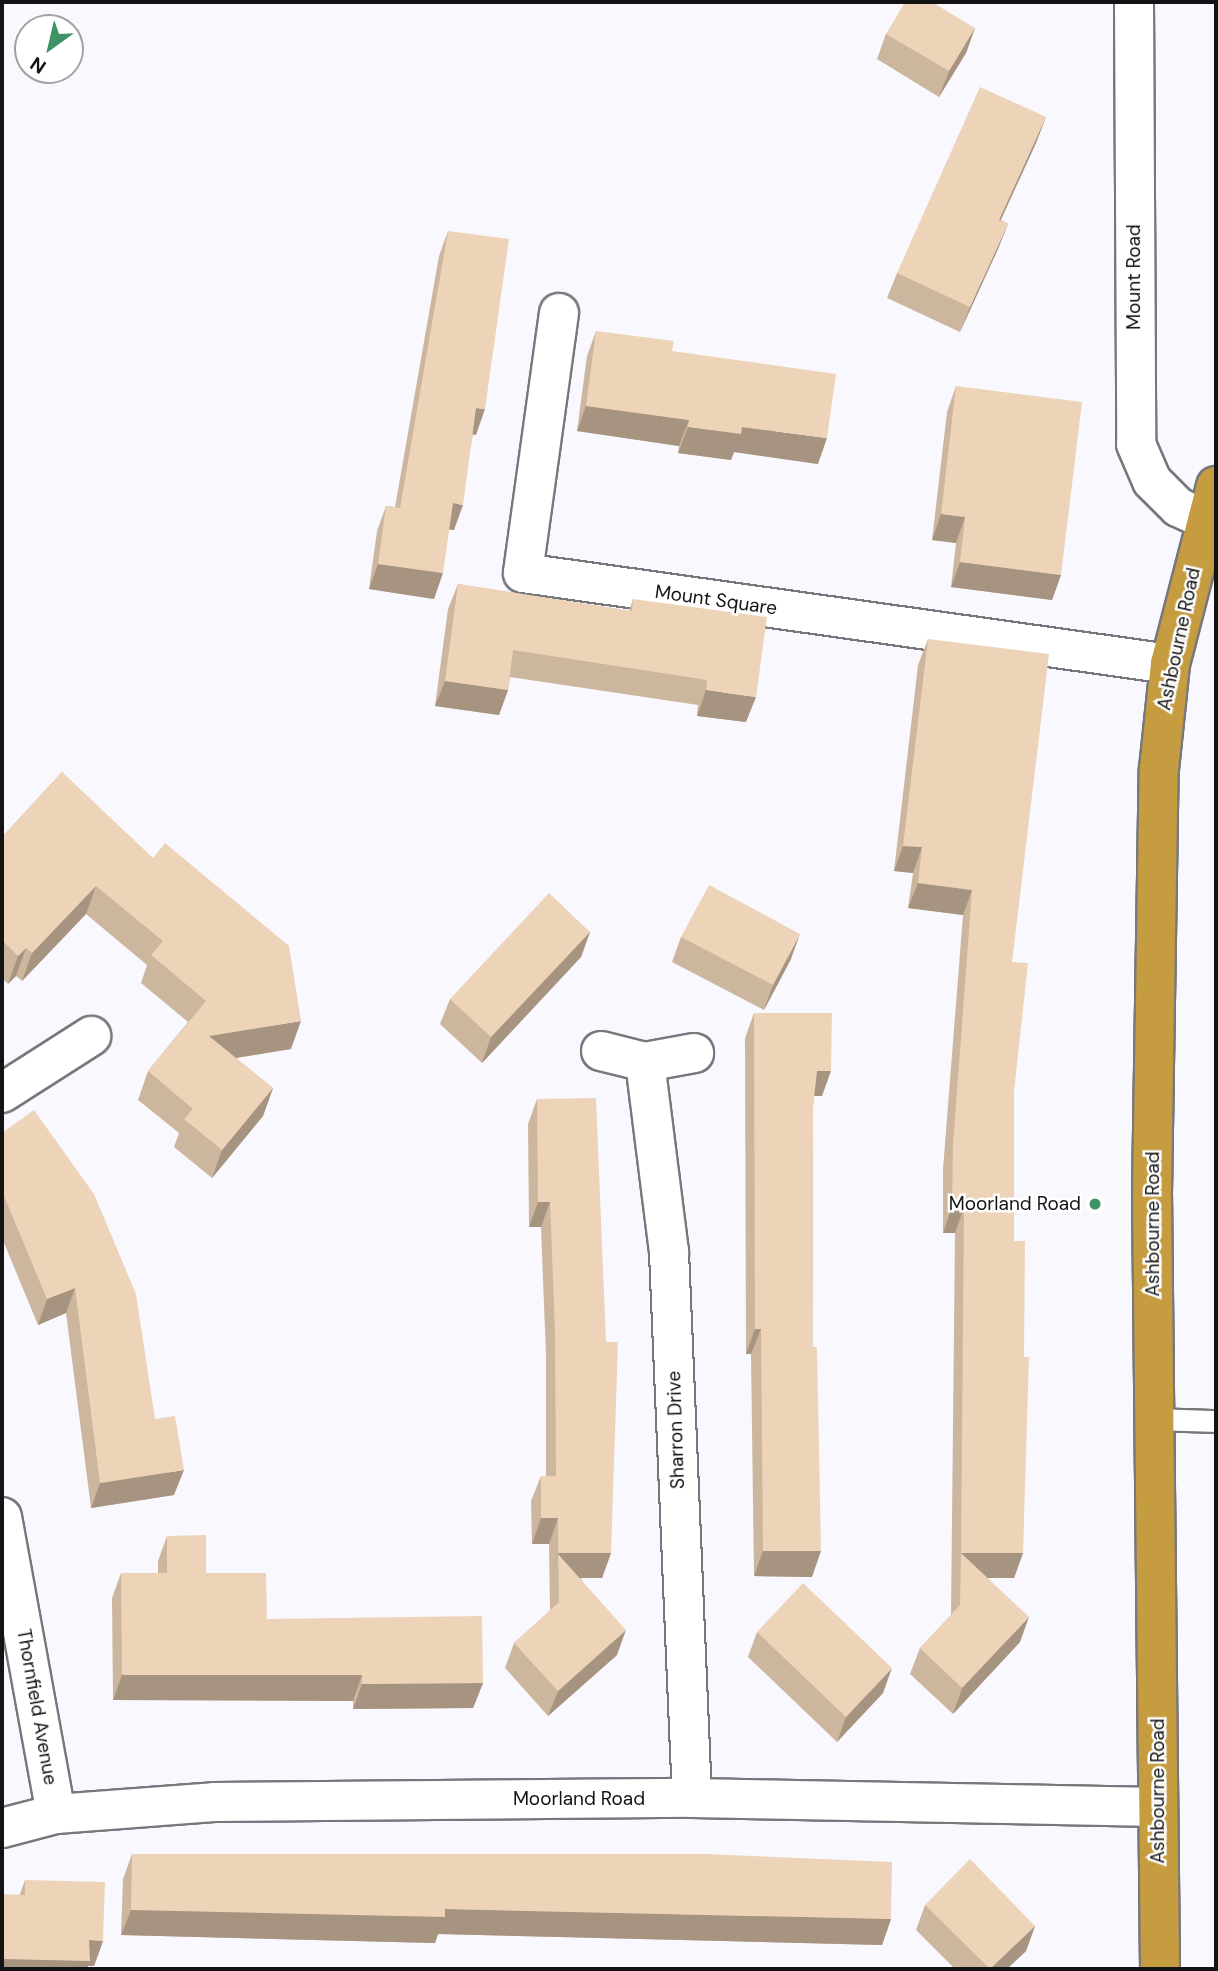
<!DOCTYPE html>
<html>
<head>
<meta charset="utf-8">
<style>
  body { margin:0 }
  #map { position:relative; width:1218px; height:1971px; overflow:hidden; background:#f9f8ff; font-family:"DM Sans",sans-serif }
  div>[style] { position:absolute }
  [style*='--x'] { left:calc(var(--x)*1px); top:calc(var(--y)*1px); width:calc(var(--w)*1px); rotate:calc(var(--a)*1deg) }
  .roads { filter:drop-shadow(2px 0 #78777d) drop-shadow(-2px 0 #78777d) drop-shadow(0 2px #78777d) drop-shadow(0 -2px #78777d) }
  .lane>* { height:21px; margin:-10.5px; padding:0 10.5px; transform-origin:10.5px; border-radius:10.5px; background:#fff }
  .street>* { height:38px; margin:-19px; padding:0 19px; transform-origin:19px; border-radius:19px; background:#fff }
  .highway>* { height:38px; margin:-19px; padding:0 19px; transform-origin:19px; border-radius:19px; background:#c59c3f }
  .wall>* { inset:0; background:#ccb69e }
  .shaded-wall>* { inset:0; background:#a69481 }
  .building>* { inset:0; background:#edd4b8 }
  .dots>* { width:19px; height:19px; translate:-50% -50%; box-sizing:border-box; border:4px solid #fff; border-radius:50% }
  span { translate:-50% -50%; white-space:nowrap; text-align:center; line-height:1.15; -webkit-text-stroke:5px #fff; paint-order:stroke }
  .street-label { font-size:19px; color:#131315 }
  .poi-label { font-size:19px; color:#131315 }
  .right { translate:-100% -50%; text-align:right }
  .frame { position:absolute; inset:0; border:4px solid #131315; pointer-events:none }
  .north { position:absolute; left:14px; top:14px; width:70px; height:70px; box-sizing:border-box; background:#fff; border:2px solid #a1a1a1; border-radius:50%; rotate:214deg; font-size:19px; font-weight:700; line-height:28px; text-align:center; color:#131315 }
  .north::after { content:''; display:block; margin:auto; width:24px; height:32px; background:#3e9366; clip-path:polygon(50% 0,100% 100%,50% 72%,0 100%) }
</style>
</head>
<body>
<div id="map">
  <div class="roads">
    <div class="lane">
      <div style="--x:1155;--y:1419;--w:61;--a:1.9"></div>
    </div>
    <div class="street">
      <div style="--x:1134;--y:2;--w:442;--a:89.7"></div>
      <div style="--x:1136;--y:444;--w:40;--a:66.6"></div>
      <div style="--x:1152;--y:481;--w:37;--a:45"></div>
      <div style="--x:1178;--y:507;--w:31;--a:25"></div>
      <div style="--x:559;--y:313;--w:262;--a:97.9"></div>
      <div style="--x:523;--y:573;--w:653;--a:8.01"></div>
      <div style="--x:601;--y:1051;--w:45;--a:14"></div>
      <div style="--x:645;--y:1062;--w:50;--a:-10.4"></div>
      <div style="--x:645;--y:1062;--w:192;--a:82.8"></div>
      <div style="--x:669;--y:1252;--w:546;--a:87.59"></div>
      <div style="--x:2;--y:1093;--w:106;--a:-32.6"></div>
      <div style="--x:2;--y:1517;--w:302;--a:79.7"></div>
      <div style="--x:2;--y:1828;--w:56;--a:-14.5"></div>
      <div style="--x:56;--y:1814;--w:158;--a:-4.3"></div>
      <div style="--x:214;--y:1802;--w:478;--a:-0.5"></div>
      <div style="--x:692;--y:1798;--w:465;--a:1.1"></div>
    </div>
    <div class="highway">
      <div style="--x:1160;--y:1969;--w:775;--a:-90.59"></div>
      <div style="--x:1152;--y:1194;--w:425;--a:-89.1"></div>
      <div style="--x:1159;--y:769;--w:106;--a:-84"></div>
      <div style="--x:1170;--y:664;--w:184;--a:-75.5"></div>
    </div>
  </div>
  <div class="wall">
    <div style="clip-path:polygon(975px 28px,966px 53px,939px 97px,877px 59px,886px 34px)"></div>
    <div style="clip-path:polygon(1046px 117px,1036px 143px,1001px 220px,1008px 224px,998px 249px,960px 332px,887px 298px,897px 273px)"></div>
    <div style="clip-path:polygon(448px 231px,476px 435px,473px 434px,454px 530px,449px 529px,434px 599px,369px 589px,377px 531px,386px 506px,395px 507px,439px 256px)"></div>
    <div style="clip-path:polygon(596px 331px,672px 351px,818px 464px,734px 452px,731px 460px,678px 453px,679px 446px,577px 431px,587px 356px)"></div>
    <div style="clip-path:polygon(956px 386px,1061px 575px,1052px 600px,951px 587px,956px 543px,932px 540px,947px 412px)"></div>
    <div style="clip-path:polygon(458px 584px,629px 611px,633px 599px,746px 722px,697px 716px,698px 705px,510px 677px,508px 690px,499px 715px,435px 706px,448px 609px)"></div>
    <div style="clip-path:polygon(928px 639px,1012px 962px,1014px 1092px,1014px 1241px,1023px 1553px,1014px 1578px,988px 1578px,1020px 1642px,953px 1714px,910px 1674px,920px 1648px,951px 1615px,955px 1233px,943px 1233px,943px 1169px,963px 915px,908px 908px,913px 873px,894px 871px,918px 665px)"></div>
    <div style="clip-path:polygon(62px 772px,291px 1049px,236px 1058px,273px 1088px,263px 1116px,212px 1178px,174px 1147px,179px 1133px,138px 1100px,148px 1071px,188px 1022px,141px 983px,147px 965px,86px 914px,22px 981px,16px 976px,8px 984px,2px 978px,2px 837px)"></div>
    <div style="clip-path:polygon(590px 932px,581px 957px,482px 1063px,440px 1024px,450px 999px)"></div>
    <div style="clip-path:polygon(681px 937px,791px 959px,764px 1010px,672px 962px)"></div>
    <div style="clip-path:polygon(754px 1013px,822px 1096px,814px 1096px,813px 1107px,812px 1577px,754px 1576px,751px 1354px,746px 1354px,745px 1038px)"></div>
    <div style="clip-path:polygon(537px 1099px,611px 1553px,602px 1578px,581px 1578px,617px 1655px,548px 1716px,505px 1668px,514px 1643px,550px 1611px,549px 1544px,532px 1544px,531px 1501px,541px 1476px,546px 1476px,546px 1356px,541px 1227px,529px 1227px,528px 1124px)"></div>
    <div style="clip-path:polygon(2px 1133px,155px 1419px,174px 1495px,91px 1508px,66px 1313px,38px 1325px,2px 1238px)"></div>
    <div style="clip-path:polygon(167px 1536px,206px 1573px,267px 1619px,483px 1683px,473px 1708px,353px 1709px,353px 1701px,113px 1700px,112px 1598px,121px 1573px,158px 1573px,158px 1561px)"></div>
    <div style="clip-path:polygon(757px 1632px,883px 1693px,837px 1742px,748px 1657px)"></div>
    <div style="clip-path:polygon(132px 1854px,891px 1919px,882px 1945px,438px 1934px,435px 1943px,121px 1935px,123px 1879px)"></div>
    <div style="clip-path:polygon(25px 1880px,103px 1941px,94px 1966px,88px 1966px,87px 1969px,2px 1969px,20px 1894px)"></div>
    <div style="clip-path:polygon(925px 1905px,1035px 1926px,1026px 1951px,1007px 1969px,955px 1969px,916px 1930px)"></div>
  </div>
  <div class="shaded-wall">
    <div style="clip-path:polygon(975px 28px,966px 53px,939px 97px,949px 71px)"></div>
    <div style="clip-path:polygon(1046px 117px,1036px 143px,989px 245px,999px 220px)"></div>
    <div style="clip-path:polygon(1008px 224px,998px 249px,960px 332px,970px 307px)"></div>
    <div style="clip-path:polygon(586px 406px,689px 420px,679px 446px,577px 431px)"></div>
    <div style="clip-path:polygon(476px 408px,485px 409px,476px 435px,467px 433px)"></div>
    <div style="clip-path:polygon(688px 427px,742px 427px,827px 438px,818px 464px,734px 452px,731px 460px,678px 453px)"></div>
    <div style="clip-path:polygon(453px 503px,463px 505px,454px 530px,443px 529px)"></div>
    <div style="clip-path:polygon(941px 514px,965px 517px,956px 543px,932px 540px)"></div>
    <div style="clip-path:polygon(960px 562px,1061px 575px,1052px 600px,951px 587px)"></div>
    <div style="clip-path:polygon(378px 564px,443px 573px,434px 599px,369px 589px)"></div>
    <div style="clip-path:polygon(445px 681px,508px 690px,499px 715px,435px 706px)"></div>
    <div style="clip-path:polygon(706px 690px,756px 697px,746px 722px,697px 716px)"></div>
    <div style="clip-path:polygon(903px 846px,922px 847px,913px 873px,894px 871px)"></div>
    <div style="clip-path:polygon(918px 883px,972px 890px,963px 915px,908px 908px)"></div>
    <div style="clip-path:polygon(96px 886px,86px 914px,22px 981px,32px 953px)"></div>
    <div style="clip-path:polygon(590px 932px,581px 957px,482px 1063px,491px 1037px)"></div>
    <div style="clip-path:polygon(800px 934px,791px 959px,764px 1010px,773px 985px)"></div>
    <div style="clip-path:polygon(26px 948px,16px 976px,8px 984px,18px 956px)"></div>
    <div style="clip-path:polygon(301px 1021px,291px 1049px,198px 1064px,209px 1036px)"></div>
    <div style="clip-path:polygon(817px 1071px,831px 1071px,822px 1096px,808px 1096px)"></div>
    <div style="clip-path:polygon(273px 1088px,263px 1116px,212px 1178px,222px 1150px)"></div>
    <div style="clip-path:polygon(538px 1202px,550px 1202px,541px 1227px,529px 1227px)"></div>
    <div style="clip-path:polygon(952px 1207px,964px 1207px,955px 1233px,943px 1233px)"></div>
    <div style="clip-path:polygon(75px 1288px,66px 1313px,38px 1325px,47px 1299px)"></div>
    <div style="clip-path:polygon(755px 1329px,761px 1329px,751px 1354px,746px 1354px)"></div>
    <div style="clip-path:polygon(184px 1470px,174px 1495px,91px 1508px,100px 1483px)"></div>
    <div style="clip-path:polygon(541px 1518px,558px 1518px,549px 1544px,532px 1544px)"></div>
    <div style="clip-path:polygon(763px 1551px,821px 1551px,812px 1577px,754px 1576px)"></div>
    <div style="clip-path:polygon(558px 1553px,611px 1553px,602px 1578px,559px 1578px,558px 1554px,549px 1579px)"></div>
    <div style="clip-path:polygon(961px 1553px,952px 1578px,961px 1553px,1023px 1553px,1014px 1578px,961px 1578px)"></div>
    <div style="clip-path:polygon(1029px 1617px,1020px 1642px,953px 1714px,962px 1688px)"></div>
    <div style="clip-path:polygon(626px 1630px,617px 1655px,548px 1716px,558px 1691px)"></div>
    <div style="clip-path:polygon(892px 1668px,883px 1693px,837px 1742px,846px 1717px)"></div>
    <div style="clip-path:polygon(122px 1675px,362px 1675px,353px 1701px,113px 1700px)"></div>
    <div style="clip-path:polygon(483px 1683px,473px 1708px,353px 1709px,362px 1684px)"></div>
    <div style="clip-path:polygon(445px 1909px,891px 1919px,882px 1945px,438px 1934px,435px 1943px,121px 1935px,131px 1910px)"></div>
    <div style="clip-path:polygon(1035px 1926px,1026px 1951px,1007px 1969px,990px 1969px)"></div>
    <div style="clip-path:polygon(89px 1940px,103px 1941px,94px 1966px,88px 1966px,87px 1969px,2px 1969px,2px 1959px)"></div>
  </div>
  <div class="building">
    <div style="clip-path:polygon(905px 2px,932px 2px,975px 28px,949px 71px,886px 34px)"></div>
    <div style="clip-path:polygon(980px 87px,1046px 117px,999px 220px,1008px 224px,970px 307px,897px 273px)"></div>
    <div style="clip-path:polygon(448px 231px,509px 239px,485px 409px,476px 408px,463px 505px,453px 503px,443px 573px,378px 564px,386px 506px,400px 508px)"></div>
    <div style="clip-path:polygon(596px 331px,674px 341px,672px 351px,836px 374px,827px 438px,742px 427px,741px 434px,688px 427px,689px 420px,586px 406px)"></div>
    <div style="clip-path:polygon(956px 386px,1082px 402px,1061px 575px,960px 562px,965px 517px,941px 514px)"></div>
    <div style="clip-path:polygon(458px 584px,632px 611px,633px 599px,767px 617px,756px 697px,706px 690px,707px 680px,513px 650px,508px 690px,445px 681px)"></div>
    <div style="clip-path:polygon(928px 639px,1049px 654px,1012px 962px,1028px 963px,1014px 1092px,1014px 1241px,1025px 1241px,1024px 1357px,1029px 1357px,1023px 1553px,961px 1553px,964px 1207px,952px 1207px,953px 1144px,972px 890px,918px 883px,922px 847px,903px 846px)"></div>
    <div style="clip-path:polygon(62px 772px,153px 858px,165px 843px,289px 946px,301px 1021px,209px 1036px,273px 1088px,222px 1150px,184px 1119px,193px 1109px,148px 1071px,206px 1001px,151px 955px,163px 941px,96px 886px,32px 953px,26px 948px,18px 956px,2px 940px,2px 837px)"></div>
    <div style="clip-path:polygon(709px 885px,800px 934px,773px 985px,681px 937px)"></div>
    <div style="clip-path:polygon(549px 893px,590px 932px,491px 1037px,450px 999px)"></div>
    <div style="clip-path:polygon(754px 1013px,832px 1013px,831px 1071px,817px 1071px,813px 1107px,812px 1347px,817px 1347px,821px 1551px,763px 1551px,761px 1329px,755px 1329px)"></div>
    <div style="clip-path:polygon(596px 1098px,606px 1342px,618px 1342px,611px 1553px,558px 1553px,558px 1518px,541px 1518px,541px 1476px,556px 1476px,555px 1331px,550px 1202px,538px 1202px,537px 1099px)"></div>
    <div style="clip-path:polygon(34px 1110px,94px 1194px,136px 1294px,155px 1419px,175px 1416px,184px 1470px,100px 1483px,75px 1288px,47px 1299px,2px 1191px,2px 1133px)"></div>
    <div style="clip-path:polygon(206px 1535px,206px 1573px,266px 1573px,267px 1619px,482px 1616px,483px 1683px,362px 1684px,362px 1675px,122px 1675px,121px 1573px,167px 1573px,167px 1536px)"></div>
    <div style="clip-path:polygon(961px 1553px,1029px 1617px,962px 1688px,920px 1648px,960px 1605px)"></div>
    <div style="clip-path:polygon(558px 1554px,626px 1630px,558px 1691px,514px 1643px,559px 1602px)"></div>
    <div style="clip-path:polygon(803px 1583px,892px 1668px,846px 1717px,757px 1632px)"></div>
    <div style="clip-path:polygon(132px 1854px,706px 1854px,892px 1862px,891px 1919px,445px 1909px,445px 1917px,131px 1910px)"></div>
    <div style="clip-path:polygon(970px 1859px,1035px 1926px,990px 1969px,925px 1905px)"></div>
    <div style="clip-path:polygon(25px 1880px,105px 1882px,103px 1941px,89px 1940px,90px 1961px,2px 1959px,2px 1894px,25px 1895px)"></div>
  </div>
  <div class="dots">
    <div style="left:1095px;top:1204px;background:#3e9366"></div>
  </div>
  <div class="street-label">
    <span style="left:1134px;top:277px;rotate:-90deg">Mount Road</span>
    <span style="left:716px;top:600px;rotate:8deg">Mount Square</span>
    <span style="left:1179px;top:639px;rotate:-78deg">Ashbourne Road</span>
    <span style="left:1153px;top:1224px;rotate:-90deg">Ashbourne Road</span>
    <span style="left:676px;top:1430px;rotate:-92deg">Sharron Drive</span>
    <span style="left:37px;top:1707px;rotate:80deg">Thornfield Avenue</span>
    <span style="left:1158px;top:1791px;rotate:-90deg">Ashbourne Road</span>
    <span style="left:579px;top:1799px">Moorland Road</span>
  </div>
  <div class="poi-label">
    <span class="right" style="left:1081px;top:1204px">Moorland Road</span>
  </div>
  <div class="frame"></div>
  <div class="north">N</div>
</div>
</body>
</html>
